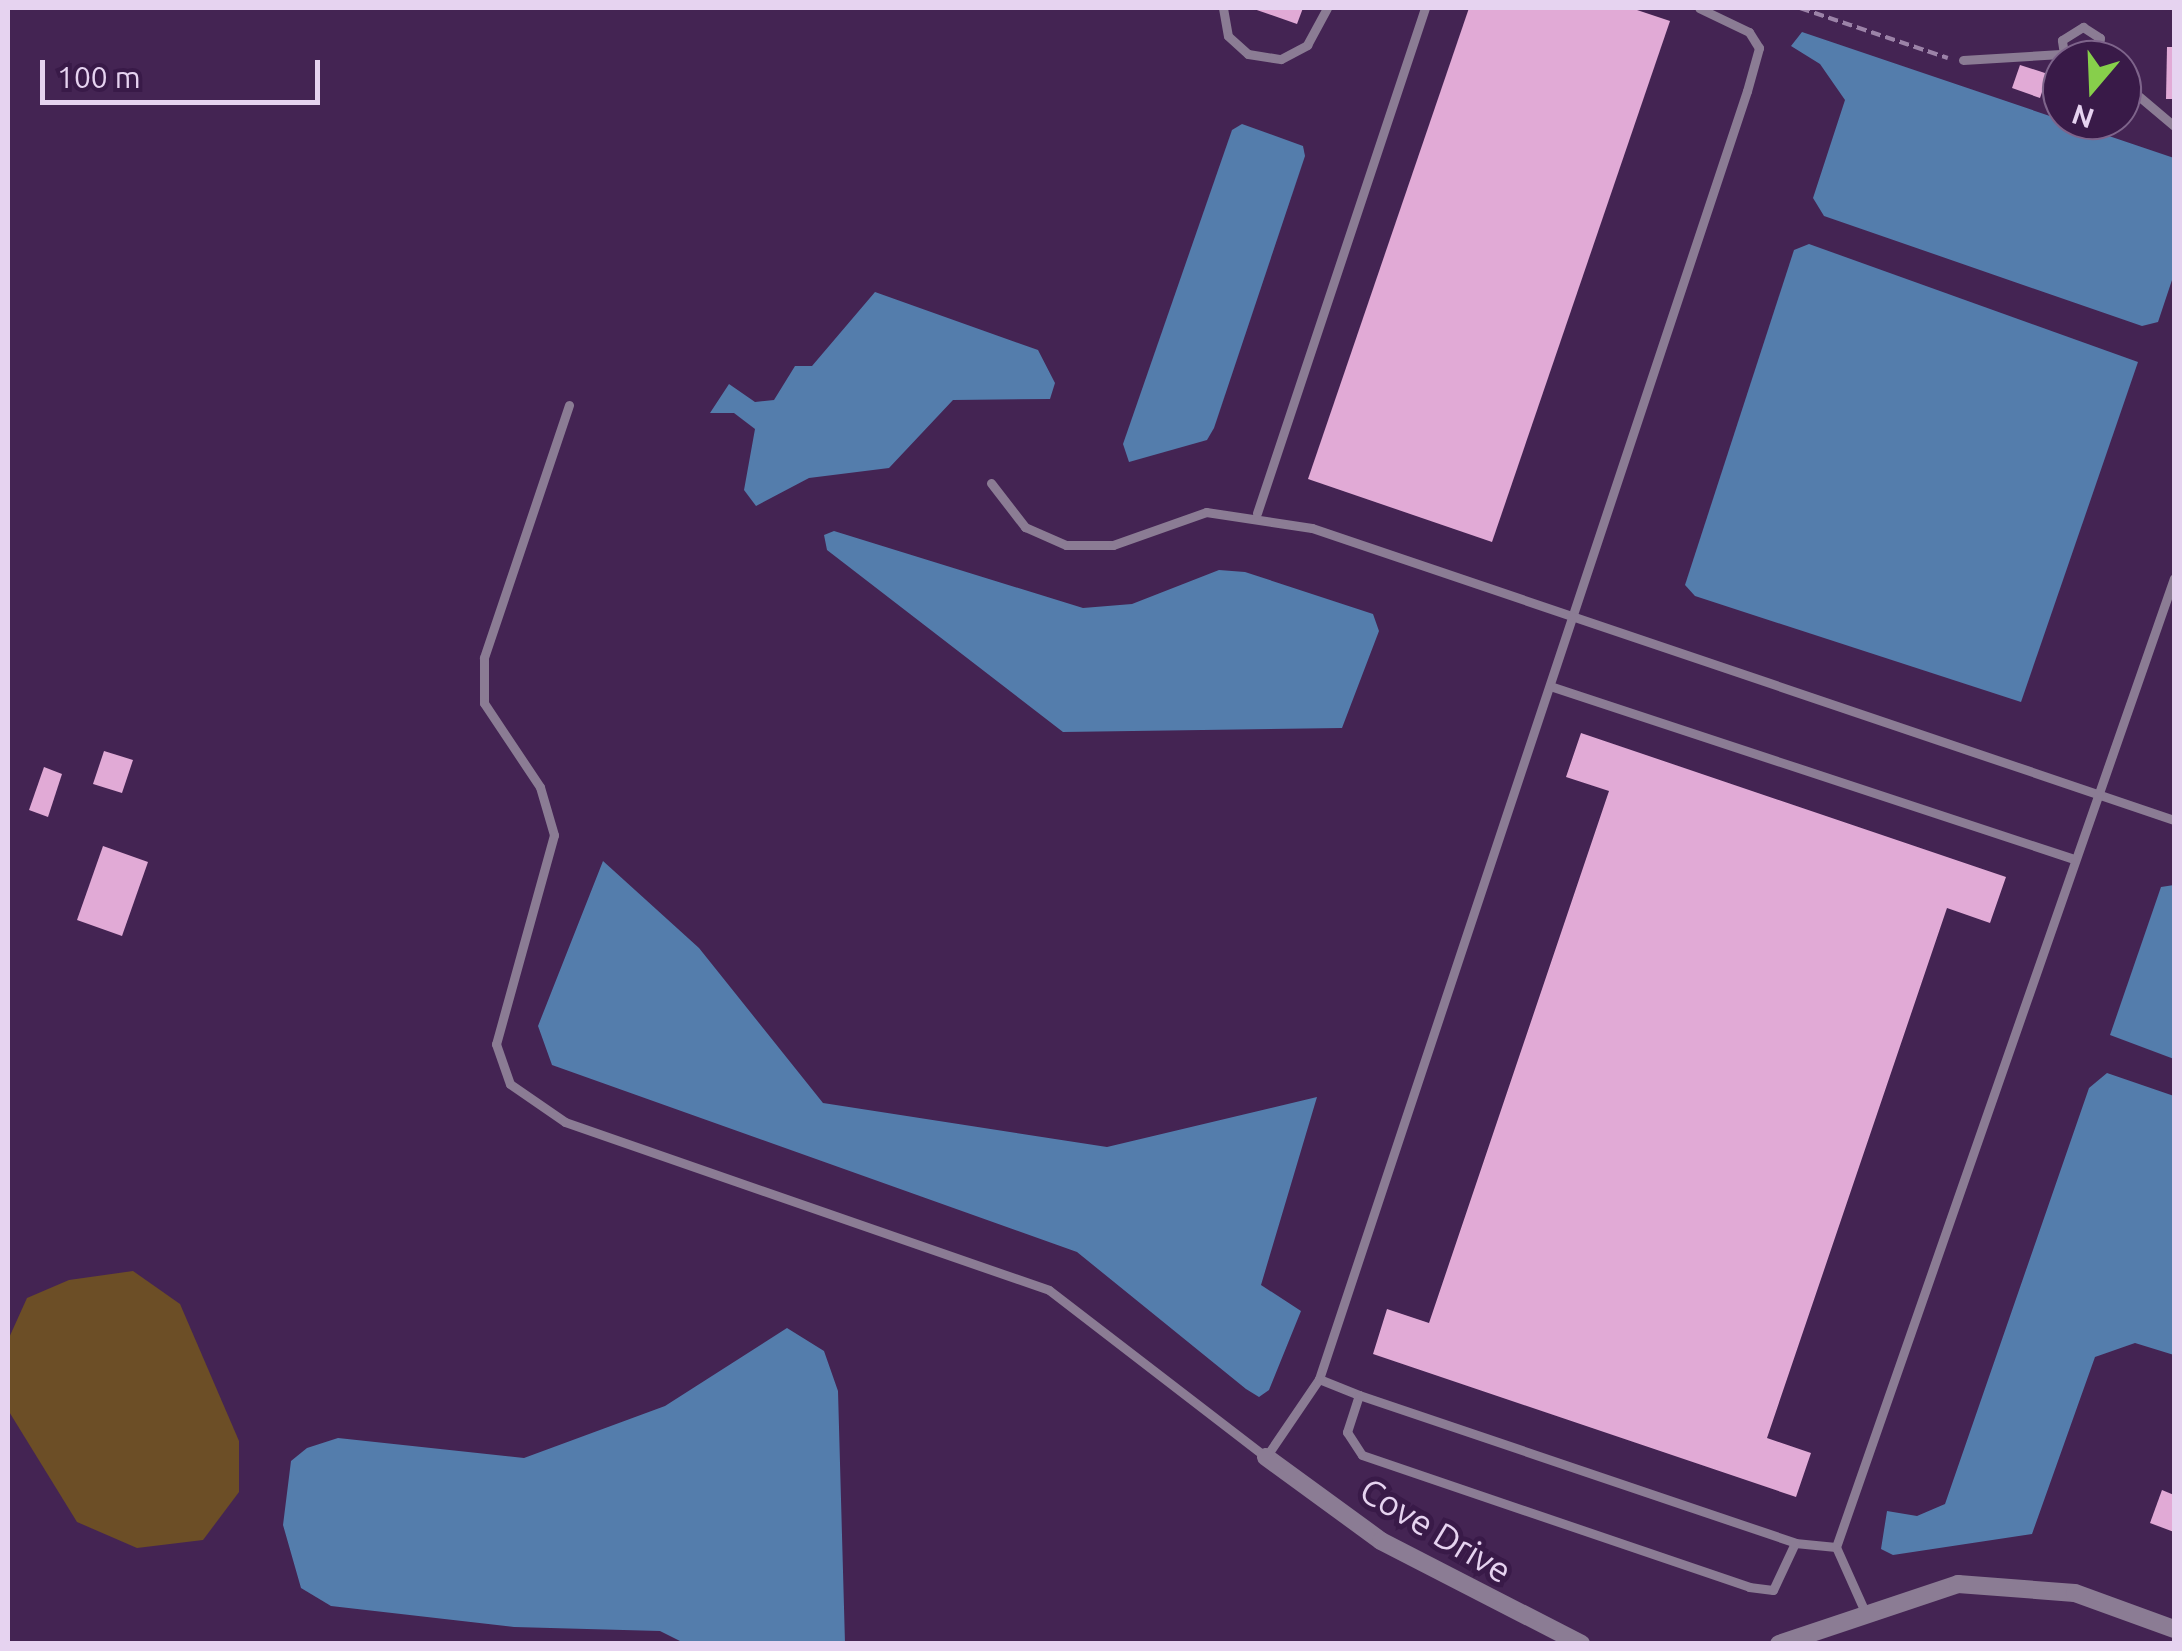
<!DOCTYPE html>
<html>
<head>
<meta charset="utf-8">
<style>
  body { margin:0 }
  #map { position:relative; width:2182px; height:1651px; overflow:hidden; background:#442453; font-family:Ubuntu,sans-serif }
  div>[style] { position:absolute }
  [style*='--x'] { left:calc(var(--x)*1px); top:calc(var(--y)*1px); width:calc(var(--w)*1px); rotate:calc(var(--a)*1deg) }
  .green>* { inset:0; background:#6c4e26 }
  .water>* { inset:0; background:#547dac }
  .building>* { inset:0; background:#e1aad6 }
  .path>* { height:4px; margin-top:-2px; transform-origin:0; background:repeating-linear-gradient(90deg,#9c83a8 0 10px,transparent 0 15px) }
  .lane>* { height:9px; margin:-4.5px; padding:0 4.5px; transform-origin:4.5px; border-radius:4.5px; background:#8b7c94 }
  .street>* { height:18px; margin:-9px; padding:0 9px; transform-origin:9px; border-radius:9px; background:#8b7c94 }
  span { translate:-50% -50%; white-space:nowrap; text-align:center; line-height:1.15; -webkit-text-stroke:10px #391a48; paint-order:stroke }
  .street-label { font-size:35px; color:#e6d3f0 }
  .frame { position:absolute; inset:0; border:10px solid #e6d3f0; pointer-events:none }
  .north { position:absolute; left:2042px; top:40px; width:100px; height:100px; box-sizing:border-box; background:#391a48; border:2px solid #7e648b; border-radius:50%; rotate:199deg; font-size:28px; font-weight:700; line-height:40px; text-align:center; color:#e6d3f0 }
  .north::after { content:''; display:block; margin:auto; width:35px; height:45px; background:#87cf4b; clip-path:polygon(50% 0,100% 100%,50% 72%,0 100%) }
  .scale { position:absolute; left:40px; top:60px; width:280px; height:45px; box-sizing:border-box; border:5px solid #e6d3f0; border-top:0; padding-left:12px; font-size:30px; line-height:35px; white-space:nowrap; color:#e6d3f0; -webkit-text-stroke:8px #391a48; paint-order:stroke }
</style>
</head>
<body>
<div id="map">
  <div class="green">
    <div style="clip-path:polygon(133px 1271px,180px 1304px,239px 1441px,239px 1492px,203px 1540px,137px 1548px,77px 1522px,8px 1410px,8px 1340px,27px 1298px,69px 1280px)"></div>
  </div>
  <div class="water">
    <div style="clip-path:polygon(1802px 32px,2174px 158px,2174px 274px,2158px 322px,2142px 326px,1824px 216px,1813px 198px,1845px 100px,1820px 64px,1791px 46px)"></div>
    <div style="clip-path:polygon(1242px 124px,1303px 146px,1305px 156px,1214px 428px,1207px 440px,1129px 462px,1123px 444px,1232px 130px)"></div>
    <div style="clip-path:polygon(1809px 244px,2138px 362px,2021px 702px,1695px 596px,1685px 585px,1794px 250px)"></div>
    <div style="clip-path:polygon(875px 292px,1038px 350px,1055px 383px,1050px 399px,953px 400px,889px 468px,809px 478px,756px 506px,744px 490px,755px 429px,734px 413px,710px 413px,729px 384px,755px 402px,774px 400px,795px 366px,812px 366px)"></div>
    <div style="clip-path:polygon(834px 531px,1083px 608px,1132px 604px,1219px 570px,1245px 572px,1373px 614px,1379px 631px,1342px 728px,1063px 732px,827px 550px,824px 535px)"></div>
    <div style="clip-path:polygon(603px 861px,699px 948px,823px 1103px,1107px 1147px,1317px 1097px,1261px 1285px,1301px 1311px,1269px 1390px,1259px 1397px,1246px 1389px,1077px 1252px,552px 1065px,538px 1026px)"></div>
    <div style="clip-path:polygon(2174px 885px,2174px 1059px,2110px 1035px,2161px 887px)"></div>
    <div style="clip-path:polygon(2107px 1073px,2174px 1096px,2174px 1355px,2135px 1343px,2095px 1357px,2032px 1534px,1893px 1555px,1881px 1549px,1887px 1511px,1917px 1516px,1945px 1504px,2089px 1088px)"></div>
    <div style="clip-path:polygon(787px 1328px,824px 1351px,838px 1391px,845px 1643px,684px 1643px,660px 1631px,514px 1627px,331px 1606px,301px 1588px,283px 1525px,291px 1461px,307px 1448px,338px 1438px,524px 1458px,665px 1406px)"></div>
  </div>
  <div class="building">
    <div style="clip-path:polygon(1251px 8px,1303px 8px,1297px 24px)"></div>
    <div style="clip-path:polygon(1469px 8px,1631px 8px,1670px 21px,1492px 542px,1308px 479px)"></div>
    <div style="clip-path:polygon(2167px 47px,2174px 47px,2174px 99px,2166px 99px)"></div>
    <div style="clip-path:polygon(2020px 65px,2048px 74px,2040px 98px,2012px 88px)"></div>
    <div style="clip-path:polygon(1581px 733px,2006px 877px,1990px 923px,1947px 908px,1767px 1438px,1811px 1453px,1796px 1497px,1373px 1354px,1387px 1309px,1429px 1323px,1609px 791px,1566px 777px)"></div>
    <div style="clip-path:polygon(104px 751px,133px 760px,122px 793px,93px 784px)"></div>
    <div style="clip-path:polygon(44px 767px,62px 774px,48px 817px,29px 810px)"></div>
    <div style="clip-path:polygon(103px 846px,148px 862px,122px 936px,77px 920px)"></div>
    <div style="clip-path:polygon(2162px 1490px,2174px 1495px,2174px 1532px,2150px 1523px)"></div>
  </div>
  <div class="path">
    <div style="--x:1800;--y:8;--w:156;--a:18.7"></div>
  </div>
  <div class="lane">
    <div style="--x:1223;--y:8;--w:28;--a:80"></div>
    <div style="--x:1228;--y:36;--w:27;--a:42"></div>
    <div style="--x:1248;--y:54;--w:33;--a:9"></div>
    <div style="--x:1281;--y:59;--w:30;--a:-28"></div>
    <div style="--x:1307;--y:45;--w:42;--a:-61.6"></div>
    <div style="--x:1963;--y:60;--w:98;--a:-3.5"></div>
    <div style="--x:2065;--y:60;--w:20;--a:-99"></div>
    <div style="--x:2062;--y:40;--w:25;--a:-32"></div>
    <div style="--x:2083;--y:27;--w:20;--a:33"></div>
    <div style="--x:2100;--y:38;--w:22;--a:98"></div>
    <div style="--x:2122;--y:82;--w:68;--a:40.2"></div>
    <div style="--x:569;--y:405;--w:267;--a:108.6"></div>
    <div style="--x:484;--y:658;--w:45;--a:90"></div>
    <div style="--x:484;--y:703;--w:101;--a:56.3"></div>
    <div style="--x:540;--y:787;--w:50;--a:73.7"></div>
    <div style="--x:554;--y:835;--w:217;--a:105.5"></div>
    <div style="--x:496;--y:1044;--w:42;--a:70.7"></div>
    <div style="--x:510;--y:1084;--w:67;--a:34.6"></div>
    <div style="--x:565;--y:1122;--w:512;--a:19.14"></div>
    <div style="--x:1049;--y:1290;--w:274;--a:37.6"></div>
    <div style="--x:1266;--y:1457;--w:94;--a:-55.8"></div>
    <div style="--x:1319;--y:1379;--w:1357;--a:-71.62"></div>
    <div style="--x:1747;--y:91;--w:45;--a:-74.4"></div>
    <div style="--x:1759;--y:48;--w:19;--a:-122"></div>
    <div style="--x:1749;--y:32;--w:55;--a:-154.4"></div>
    <div style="--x:991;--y:483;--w:56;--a:52.3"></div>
    <div style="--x:1025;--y:527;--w:45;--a:23.7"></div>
    <div style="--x:1066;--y:545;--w:47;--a:0"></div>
    <div style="--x:1113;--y:545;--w:99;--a:-19.5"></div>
    <div style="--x:1206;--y:512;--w:107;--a:8.6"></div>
    <div style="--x:1312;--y:528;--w:910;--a:18.71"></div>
    <div style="--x:1257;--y:513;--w:532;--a:-71.6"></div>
    <div style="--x:1553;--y:687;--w:549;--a:18.27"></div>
    <div style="--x:1319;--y:1379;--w:43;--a:21.8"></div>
    <div style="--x:1359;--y:1395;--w:39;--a:108"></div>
    <div style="--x:1347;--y:1432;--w:27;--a:57"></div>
    <div style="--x:1362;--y:1455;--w:409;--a:18.8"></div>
    <div style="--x:1749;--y:1587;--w:24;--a:7"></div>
    <div style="--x:1773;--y:1590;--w:52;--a:-64.9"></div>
    <div style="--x:1795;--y:1543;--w:41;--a:5.6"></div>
    <div style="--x:1836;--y:1547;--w:73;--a:65.9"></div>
    <div style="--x:1359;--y:1395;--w:460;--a:18.7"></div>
    <div style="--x:1836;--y:1547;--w:1026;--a:-70.77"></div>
  </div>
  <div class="street">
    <div style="--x:1266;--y:1457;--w:142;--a:36.1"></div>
    <div style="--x:1381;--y:1541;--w:225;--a:27.2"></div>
    <div style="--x:1779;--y:1644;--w:189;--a:-18.5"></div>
    <div style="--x:1958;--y:1584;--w:117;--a:4.4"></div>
    <div style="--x:2075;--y:1593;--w:105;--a:20"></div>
  </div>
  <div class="street-label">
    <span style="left:1436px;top:1530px;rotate:31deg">Cove Drive</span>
  </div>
  <div class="frame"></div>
  <div class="north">N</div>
  <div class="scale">100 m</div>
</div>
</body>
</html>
